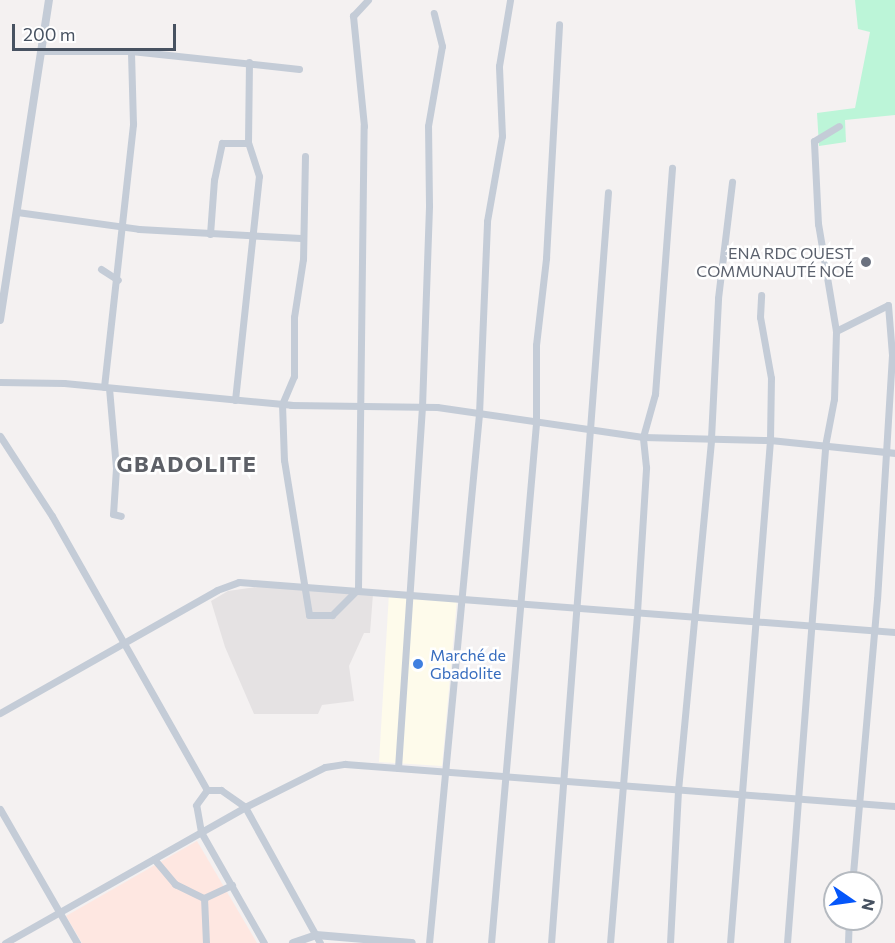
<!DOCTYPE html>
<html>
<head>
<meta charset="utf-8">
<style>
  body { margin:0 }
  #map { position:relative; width:895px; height:943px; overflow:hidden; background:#f4f1f1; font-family:Commissioner,sans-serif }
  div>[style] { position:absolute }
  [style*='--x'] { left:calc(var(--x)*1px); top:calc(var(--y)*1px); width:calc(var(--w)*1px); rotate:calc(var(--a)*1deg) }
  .commercial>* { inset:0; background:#fefbeb }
  .education>* { inset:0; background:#e5e2e3 }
  .medical>* { inset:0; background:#fee7e1 }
  .green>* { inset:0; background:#bcf5d8 }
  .minor>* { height:7px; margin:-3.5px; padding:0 3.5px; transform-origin:3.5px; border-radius:3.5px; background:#c4ccd7 }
  .tertiary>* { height:8px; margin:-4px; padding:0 4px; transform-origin:4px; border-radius:4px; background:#c4ccd7 }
  .dots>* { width:16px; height:16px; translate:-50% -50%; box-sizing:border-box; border:3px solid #fff; border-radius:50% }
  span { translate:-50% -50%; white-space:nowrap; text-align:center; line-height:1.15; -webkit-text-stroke:5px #fff; paint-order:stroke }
  .worship-label { font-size:16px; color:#5b616d }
  .right { translate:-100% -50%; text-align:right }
  .shop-label { font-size:16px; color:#366cbe }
  .left { translate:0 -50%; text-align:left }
  .district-label { font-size:22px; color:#5d6067; font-weight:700; letter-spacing:1.5px }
  .north { position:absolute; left:823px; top:871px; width:60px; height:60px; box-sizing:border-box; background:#fff; border:2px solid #b5bac0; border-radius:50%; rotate:103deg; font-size:16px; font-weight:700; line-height:24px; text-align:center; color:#475261 }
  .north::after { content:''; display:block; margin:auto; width:21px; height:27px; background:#0556fa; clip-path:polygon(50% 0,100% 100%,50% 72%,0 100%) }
  .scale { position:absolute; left:12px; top:24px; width:164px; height:27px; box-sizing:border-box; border:3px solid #475261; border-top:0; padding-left:8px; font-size:18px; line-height:21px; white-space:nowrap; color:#475261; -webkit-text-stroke:4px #fff; paint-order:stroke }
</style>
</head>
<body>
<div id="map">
  <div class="commercial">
    <div style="clip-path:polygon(389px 593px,457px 599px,442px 766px,379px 762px)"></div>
  </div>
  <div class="education">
    <div style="clip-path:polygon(264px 586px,373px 594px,370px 633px,364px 633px,349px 666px,354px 701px,322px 705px,318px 714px,254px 714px,225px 647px,211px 601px,228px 591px)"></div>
  </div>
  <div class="medical">
    <div style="clip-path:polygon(197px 841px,257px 943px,82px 943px,66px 916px)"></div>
  </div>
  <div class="green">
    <div style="clip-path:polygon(855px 0,895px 0,895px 115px,845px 120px,846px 142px,819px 146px,817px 113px,855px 108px,870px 32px,858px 29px)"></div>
  </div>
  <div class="minor">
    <div style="--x:41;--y:51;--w:90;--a:0"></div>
    <div style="--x:131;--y:51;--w:169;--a:6.1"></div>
    <div style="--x:305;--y:156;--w:103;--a:91.1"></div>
    <div style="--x:303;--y:259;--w:59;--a:98.8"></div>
    <div style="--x:294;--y:317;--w:59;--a:90"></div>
    <div style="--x:294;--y:376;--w:30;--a:113"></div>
    <div style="--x:282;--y:404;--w:56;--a:88"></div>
    <div style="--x:284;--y:460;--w:157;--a:80.8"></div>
    <div style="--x:309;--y:615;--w:23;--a:0"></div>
    <div style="--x:332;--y:615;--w:37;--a:-45"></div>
    <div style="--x:358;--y:589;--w:463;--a:-89.3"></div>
    <div style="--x:364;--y:126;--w:111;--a:-95.7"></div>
    <div style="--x:353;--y:16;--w:22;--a:-47"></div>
    <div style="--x:17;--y:212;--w:123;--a:7.9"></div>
    <div style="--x:139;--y:229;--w:162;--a:3.2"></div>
    <div style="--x:210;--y:234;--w:54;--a:-85.8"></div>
    <div style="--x:214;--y:180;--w:38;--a:-78"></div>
    <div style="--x:222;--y:143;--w:26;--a:0"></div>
    <div style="--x:101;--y:269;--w:20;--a:33"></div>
    <div style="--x:836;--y:331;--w:58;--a:-26.6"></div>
    <div style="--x:888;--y:305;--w:50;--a:85.4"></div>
    <div style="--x:892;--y:355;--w:244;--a:93.5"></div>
    <div style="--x:877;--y:599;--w:285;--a:95"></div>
    <div style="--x:0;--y:382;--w:64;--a:0.9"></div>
    <div style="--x:64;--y:383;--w:228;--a:5.5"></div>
    <div style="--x:291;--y:405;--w:146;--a:0.8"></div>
    <div style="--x:437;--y:407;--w:208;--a:8.3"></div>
    <div style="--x:643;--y:437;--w:127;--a:1.4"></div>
    <div style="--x:770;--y:440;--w:126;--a:5.9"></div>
    <div style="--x:104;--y:387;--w:265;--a:-83.7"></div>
    <div style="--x:133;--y:124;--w:73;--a:-91.6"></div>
    <div style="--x:109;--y:388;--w:80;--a:85"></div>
    <div style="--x:116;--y:468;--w:46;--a:93.7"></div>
    <div style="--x:113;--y:514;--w:8;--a:14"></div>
    <div style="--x:235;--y:400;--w:225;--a:-83.9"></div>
    <div style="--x:259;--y:176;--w:35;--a:-108"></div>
    <div style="--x:248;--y:143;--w:81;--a:-89.3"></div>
    <div style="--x:0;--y:436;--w:95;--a:57"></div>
    <div style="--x:52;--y:516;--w:315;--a:60.5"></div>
    <div style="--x:0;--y:713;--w:249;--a:-29.5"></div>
    <div style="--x:217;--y:590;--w:23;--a:-20"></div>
    <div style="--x:239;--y:582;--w:658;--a:4.36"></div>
    <div style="--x:398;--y:768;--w:362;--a:-86.2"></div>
    <div style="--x:422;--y:407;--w:202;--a:-88"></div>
    <div style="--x:429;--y:205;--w:79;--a:-90.7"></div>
    <div style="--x:428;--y:126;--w:81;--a:-80.1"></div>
    <div style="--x:442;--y:46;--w:34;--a:-104"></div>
    <div style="--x:0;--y:809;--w:155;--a:60.1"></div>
    <div style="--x:154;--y:859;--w:33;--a:50"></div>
    <div style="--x:175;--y:884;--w:32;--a:26"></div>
    <div style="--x:5;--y:943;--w:276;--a:-29.5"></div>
    <div style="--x:245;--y:807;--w:89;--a:-26.6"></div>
    <div style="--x:325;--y:767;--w:20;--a:-9"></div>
    <div style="--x:345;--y:764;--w:552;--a:4.37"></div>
    <div style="--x:206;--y:943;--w:45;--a:-92.5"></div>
    <div style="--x:204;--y:898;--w:31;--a:-25"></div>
    <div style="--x:264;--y:943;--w:128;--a:-119.6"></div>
    <div style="--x:201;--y:832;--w:27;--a:-100"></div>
    <div style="--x:196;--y:805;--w:19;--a:-54"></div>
    <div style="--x:207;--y:790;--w:14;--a:0"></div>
    <div style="--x:221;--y:790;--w:29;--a:35"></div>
    <div style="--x:245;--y:807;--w:155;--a:61.1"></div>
    <div style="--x:429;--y:943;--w:531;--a:-84.6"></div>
    <div style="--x:479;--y:414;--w:193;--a:-87.6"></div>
    <div style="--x:487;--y:221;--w:86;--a:-80"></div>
    <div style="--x:502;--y:136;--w:70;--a:-92.5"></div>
    <div style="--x:499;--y:66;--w:67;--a:-80.5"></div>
    <div style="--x:491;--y:943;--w:522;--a:-85.05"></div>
    <div style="--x:536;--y:423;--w:78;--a:-90"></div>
    <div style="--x:536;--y:345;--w:88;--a:-83.4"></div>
    <div style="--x:546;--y:258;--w:234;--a:-86.8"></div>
    <div style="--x:551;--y:943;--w:753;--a:-85.66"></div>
    <div style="--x:610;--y:943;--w:332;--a:-85.3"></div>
    <div style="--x:637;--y:612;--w:145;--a:-86.4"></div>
    <div style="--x:646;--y:467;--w:30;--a:-96"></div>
    <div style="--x:643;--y:437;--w:45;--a:-74.4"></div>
    <div style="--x:655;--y:394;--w:227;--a:-85.7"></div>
    <div style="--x:670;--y:943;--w:153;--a:-87"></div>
    <div style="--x:678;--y:790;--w:354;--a:-84.6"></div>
    <div style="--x:711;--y:438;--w:140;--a:-87.1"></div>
    <div style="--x:718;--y:298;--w:117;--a:-83.1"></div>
    <div style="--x:730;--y:943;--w:505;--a:-85.45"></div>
    <div style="--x:770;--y:440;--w:62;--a:-89.1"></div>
    <div style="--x:771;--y:378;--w:62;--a:-100.2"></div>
    <div style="--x:760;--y:317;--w:22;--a:-87"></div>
    <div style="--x:787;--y:943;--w:498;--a:-85.6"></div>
    <div style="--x:825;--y:446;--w:48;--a:-79.2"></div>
    <div style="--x:834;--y:399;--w:68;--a:-88.3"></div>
    <div style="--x:836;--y:331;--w:109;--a:-99.5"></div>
    <div style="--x:818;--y:224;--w:83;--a:-92.8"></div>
    <div style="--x:814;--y:141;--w:29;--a:-31"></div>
    <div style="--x:848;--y:943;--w:24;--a:-88"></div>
  </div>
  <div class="tertiary">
    <div style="--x:0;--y:320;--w:324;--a:-81.3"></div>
    <div style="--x:293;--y:943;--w:24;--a:-19"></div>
    <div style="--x:316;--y:935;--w:96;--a:4.8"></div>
  </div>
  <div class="dots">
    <div style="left:866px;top:262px;background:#6b7280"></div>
    <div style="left:418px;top:664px;background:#3f7fe0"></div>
  </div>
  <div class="worship-label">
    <span class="right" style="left:854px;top:262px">ENA RDC OUEST<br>COMMUNAUTÉ NOÉ</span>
  </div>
  <div class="shop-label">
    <span class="left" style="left:430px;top:664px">Marché de<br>Gbadolite</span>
  </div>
  <div class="district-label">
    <span style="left:187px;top:464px">GBADOLITE</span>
  </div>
  <div class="north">N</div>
  <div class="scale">200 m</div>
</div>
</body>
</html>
